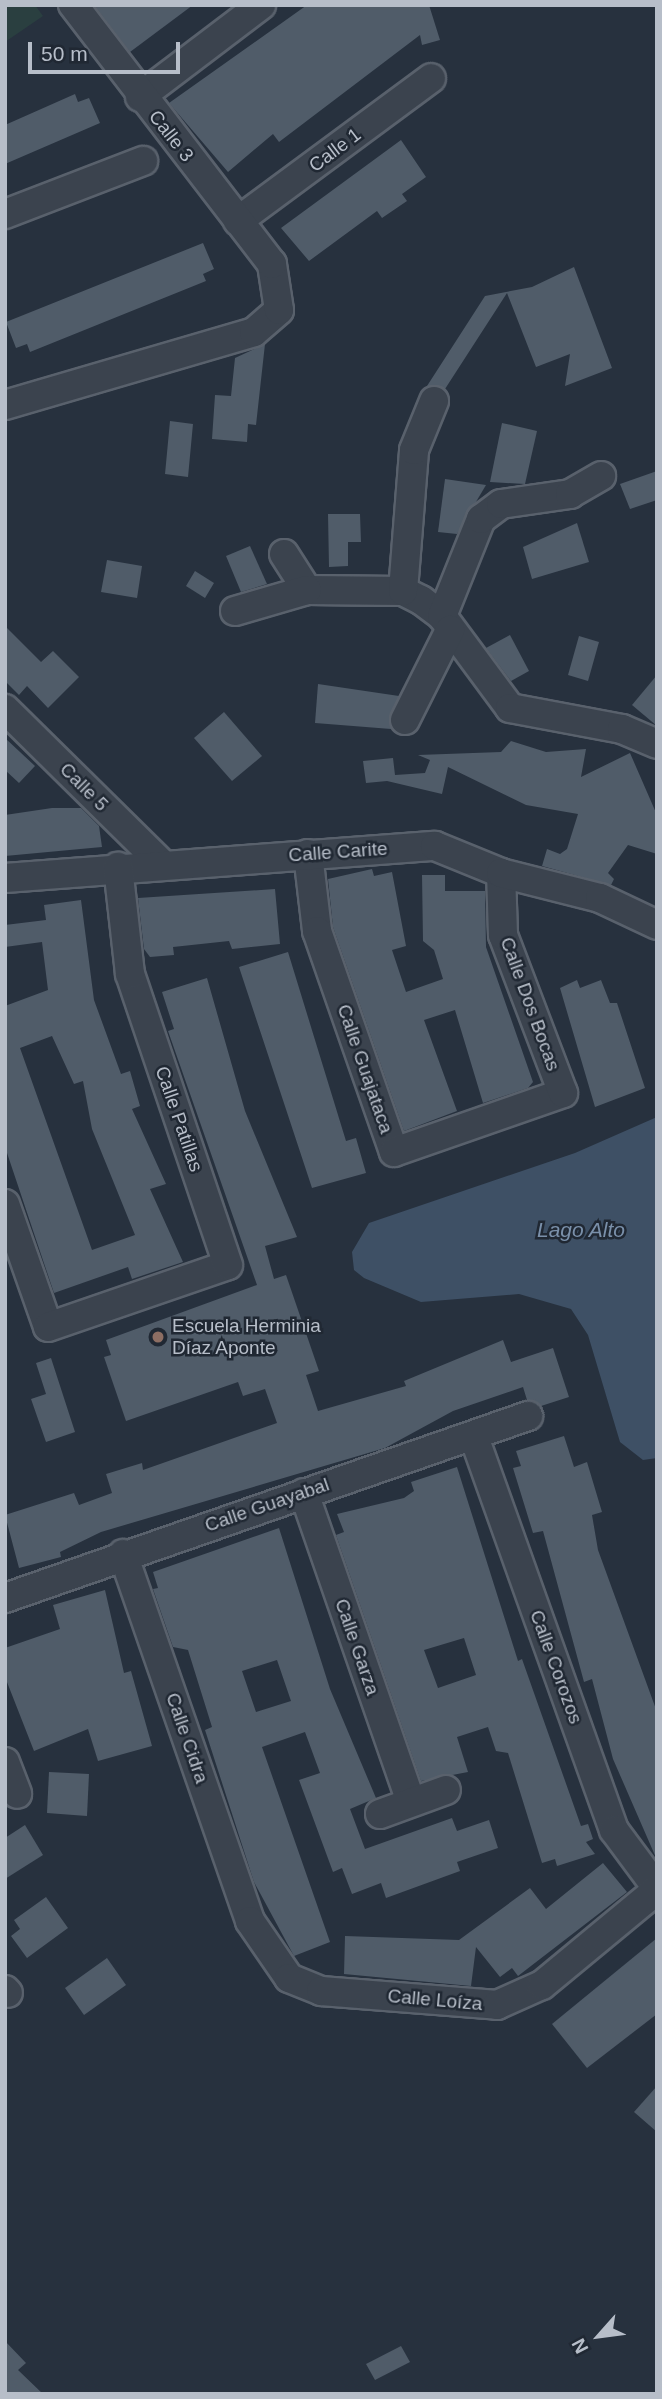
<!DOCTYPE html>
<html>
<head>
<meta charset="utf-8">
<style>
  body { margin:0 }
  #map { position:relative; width:662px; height:2399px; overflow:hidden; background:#27313e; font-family:Helvetica,sans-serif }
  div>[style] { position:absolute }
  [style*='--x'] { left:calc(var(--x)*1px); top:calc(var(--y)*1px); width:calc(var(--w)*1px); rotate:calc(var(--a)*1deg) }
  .green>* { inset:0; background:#2a3f40 }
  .water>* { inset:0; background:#3e5065 }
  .building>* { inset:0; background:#505c69 }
  .roads { filter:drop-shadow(2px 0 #59616c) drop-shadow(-2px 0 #59616c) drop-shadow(0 2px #59616c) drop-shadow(0 -2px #59616c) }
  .minor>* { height:28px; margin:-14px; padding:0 14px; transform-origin:14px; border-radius:14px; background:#3b434e }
  .dots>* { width:19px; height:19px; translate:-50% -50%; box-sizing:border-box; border:4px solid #202833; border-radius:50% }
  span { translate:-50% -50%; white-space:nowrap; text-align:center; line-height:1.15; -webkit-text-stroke:5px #202833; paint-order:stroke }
  .street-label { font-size:19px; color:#b7bec9 }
  .poi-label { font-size:19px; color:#b7bec9 }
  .left { translate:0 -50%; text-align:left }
  .water-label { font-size:21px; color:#7a90aa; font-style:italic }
  .frame { position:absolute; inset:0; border:7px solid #b7bec9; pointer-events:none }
  .north { position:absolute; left:564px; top:2301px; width:70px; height:70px; -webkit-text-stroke:5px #202833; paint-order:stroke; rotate:242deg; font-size:19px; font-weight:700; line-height:28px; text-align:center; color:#b7bec9 }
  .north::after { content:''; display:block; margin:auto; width:24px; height:32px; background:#b7bec9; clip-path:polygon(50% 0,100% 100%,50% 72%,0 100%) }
  .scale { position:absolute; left:28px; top:42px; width:152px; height:32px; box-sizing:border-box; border:4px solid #b7bec9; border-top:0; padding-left:9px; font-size:21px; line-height:24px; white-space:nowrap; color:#b7bec9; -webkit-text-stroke:5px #202833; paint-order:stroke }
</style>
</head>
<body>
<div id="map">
  <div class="green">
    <div style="clip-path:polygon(5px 5px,35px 5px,43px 16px,5px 42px)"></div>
  </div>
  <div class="water">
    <div style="clip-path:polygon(657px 1117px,657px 1458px,643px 1460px,620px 1442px,588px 1335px,571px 1309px,519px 1294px,421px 1302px,364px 1278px,354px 1270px,352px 1252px,369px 1223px,575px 1153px)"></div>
  </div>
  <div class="building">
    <div style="clip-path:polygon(94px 5px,193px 5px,130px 52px)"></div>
    <div style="clip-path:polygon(307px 5px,429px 5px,440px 40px,422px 45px,420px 35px,279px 142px,273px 134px,228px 172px,169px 103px)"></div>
    <div style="clip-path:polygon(75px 94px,78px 102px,89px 98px,100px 123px,5px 164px,5px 125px)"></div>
    <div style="clip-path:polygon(401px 140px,426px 177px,402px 194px,407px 201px,382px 218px,377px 211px,309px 261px,281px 228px)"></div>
    <div style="clip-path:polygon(203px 243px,214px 269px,203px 274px,206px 281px,30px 352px,27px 344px,16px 348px,6px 322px)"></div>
    <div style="clip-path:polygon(574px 267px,612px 368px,565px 386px,570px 354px,536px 367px,507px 293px,445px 389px,427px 386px,485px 296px,532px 287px)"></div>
    <div style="clip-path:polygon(265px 344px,256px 425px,248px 424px,247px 442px,212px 439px,215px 395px,231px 396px,235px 358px)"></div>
    <div style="clip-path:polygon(170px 421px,193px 424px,188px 477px,165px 474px)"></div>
    <div style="clip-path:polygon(502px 423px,537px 431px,525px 484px,490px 482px)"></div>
    <div style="clip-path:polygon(657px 471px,657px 500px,630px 509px,620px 484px)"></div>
    <div style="clip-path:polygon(445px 479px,486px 485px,457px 534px,438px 532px)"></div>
    <div style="clip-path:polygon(328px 514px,360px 514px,361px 542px,348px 542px,348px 566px,329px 567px)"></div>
    <div style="clip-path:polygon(577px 523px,589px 562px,532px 579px,523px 547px)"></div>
    <div style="clip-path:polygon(250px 546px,267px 584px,241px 592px,226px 556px)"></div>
    <div style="clip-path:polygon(107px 560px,142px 566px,137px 598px,101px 592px)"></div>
    <div style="clip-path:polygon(195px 571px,214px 583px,205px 598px,186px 586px)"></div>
    <div style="clip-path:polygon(5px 626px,41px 662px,53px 651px,79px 677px,48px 708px,27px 686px,19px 695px,5px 681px)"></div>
    <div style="clip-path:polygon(510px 635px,529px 671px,511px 681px,486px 648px)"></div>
    <div style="clip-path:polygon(579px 636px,599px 642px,588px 681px,568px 675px)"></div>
    <div style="clip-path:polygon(657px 675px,657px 726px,632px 705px)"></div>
    <div style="clip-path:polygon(318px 684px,399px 696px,391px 729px,315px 723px)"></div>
    <div style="clip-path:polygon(224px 712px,262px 756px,232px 781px,194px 738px)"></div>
    <div style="clip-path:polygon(5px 738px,35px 766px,19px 783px,5px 770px)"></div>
    <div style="clip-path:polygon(511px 741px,546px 752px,586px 749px,581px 777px,630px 753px,657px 815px,657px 854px,628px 845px,608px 873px,614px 879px,611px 885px,542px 866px,547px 849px,560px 854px,567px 849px,578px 814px,526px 805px,448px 767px,442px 794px,387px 781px,366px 783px,363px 761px,393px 758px,395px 775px,425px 773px,430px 760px,418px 755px,501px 752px)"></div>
    <div style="clip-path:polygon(52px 808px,81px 808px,99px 826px,102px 847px,5px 856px,5px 815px)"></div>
    <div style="clip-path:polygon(372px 869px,374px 876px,392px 872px,406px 946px,392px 950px,406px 992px,443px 979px,434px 950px,423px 941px,422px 875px,445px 875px,445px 891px,485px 891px,486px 947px,533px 1082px,528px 1088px,483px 1103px,455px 1010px,424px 1020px,457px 1111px,404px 1131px,333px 927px,328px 879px)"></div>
    <div style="clip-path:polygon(275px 889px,280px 944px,232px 949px,229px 941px,173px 947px,174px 955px,150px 957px,144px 949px,138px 898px)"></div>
    <div style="clip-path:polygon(evenodd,81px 900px,94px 1000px,121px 1074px,130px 1071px,140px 1106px,132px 1109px,166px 1184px,150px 1189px,183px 1262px,132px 1279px,128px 1267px,54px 1293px,5px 1147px,5px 1006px,48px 990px,42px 942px,5px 947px,5px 925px,46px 920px,44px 905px,81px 900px,52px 1036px,74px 1084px,83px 1081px,92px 1129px,135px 1235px,92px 1250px,20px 1048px,52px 1036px)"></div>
    <div style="clip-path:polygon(288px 952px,346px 1141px,356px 1138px,366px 1173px,312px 1188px,239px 967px)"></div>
    <div style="clip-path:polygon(207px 978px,245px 1111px,297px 1237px,265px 1246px,274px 1279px,286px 1275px,319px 1371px,306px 1375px,318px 1411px,406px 1386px,404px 1381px,503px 1340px,511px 1362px,553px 1348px,569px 1397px,541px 1406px,527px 1400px,523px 1387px,453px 1411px,385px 1448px,101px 1532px,60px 1552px,61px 1557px,19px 1568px,5px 1515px,74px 1493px,79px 1505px,112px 1493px,106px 1474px,142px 1463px,143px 1470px,277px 1423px,265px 1389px,243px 1396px,238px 1382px,126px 1421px,104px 1357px,111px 1355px,106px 1340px,257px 1285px,168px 1031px,174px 1029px,162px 992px)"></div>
    <div style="clip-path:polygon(577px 980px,580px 988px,601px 980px,610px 1003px,617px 1003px,645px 1088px,595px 1107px,560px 988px)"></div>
    <div style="clip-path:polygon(51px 1358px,75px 1432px,46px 1442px,31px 1399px,46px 1394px,36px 1363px)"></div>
    <div style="clip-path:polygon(564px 1436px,574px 1467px,587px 1462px,602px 1512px,592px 1515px,598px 1550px,657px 1712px,657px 1860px,613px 1759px,592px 1679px,584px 1682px,543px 1531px,533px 1533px,513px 1468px,521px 1466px,516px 1451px)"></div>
    <div style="clip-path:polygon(evenodd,457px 1467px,518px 1661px,522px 1659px,581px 1826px,588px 1824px,593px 1839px,586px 1842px,595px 1854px,557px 1866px,555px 1859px,542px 1863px,508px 1753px,496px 1751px,488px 1727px,457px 1737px,468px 1772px,421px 1781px,336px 1535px,344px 1532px,337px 1514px,404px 1498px,414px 1491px,411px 1482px,457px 1467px,464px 1638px,476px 1675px,438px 1688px,424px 1650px,464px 1638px)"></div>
    <div style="clip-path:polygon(evenodd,279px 1528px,330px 1689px,376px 1798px,350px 1809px,365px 1849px,452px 1818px,457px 1831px,489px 1820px,498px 1848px,457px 1862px,460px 1871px,386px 1898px,381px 1883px,352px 1894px,342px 1868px,333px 1872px,299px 1780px,320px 1773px,305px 1732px,262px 1747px,330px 1942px,294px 1956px,254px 1882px,205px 1730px,212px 1727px,188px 1650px,173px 1647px,153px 1589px,158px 1588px,153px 1572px,279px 1528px,277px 1660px,291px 1701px,256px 1712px,242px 1671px,277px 1660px)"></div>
    <div style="clip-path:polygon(105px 1590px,124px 1673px,131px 1671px,152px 1746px,98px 1761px,88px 1729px,34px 1751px,5px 1677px,5px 1648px,60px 1629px,53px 1605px)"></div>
    <div style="clip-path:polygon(49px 1772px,89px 1774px,87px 1816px,47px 1813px)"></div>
    <div style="clip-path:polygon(25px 1825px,43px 1855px,5px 1879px,5px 1838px)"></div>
    <div style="clip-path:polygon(603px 1863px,627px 1892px,518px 1976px,512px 1968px,500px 1977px,476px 1947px,471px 1986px,344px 1974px,345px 1936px,459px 1940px,530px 1888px,546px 1909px)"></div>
    <div style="clip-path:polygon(46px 1897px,68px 1928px,27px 1958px,11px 1936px,20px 1929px,14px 1920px)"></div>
    <div style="clip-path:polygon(657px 1938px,657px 2014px,587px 2068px,552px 2024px)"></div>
    <div style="clip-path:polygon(107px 1958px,126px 1985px,84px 2015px,65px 1988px)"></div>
    <div style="clip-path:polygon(657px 2086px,657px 2132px,634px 2112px)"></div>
    <div style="clip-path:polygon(5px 2341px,26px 2363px,18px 2370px,43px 2394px,5px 2394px)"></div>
    <div style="clip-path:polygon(401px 2346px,410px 2362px,375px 2380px,366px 2364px)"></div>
  </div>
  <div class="roads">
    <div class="minor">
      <div style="--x:140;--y:97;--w:152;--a:-37.2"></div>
      <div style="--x:5;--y:214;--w:148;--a:-21"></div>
      <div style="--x:238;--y:221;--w:240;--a:-36.5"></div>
      <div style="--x:5;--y:405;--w:259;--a:-16.3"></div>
      <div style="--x:254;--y:332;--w:33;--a:-41"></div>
      <div style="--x:279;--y:310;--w:47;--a:-98.7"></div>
      <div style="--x:272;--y:264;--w:327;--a:-127.5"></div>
      <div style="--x:284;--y:554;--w:43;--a:57.4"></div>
      <div style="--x:307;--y:590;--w:96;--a:0.6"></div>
      <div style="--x:403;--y:591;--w:20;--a:27"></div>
      <div style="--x:421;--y:600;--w:26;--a:37"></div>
      <div style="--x:442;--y:616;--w:114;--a:53.5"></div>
      <div style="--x:510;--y:708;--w:114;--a:10.6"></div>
      <div style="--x:622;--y:729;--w:38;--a:23"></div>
      <div style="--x:403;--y:591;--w:141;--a:-85.5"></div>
      <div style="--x:414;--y:450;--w:53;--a:-67.8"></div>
      <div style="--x:235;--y:611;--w:75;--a:-16.3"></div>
      <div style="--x:442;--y:616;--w:105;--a:-68.1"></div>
      <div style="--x:481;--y:519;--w:25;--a:-37"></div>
      <div style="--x:501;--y:504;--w:70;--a:-8.2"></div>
      <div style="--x:570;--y:494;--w:36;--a:-30"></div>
      <div style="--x:5;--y:709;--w:221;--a:44.6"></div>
      <div style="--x:405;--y:720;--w:101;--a:-63.4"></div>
      <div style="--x:308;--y:854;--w:78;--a:83.3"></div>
      <div style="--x:317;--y:931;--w:234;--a:70.8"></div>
      <div style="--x:394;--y:1152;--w:179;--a:-19.2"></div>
      <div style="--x:563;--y:1093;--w:169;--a:-110.8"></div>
      <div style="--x:503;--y:935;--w:62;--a:-91.8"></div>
      <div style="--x:5;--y:878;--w:431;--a:-4.3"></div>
      <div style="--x:435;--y:846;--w:71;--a:22.2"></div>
      <div style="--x:501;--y:873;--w:102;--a:14.2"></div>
      <div style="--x:600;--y:898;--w:63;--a:25.3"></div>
      <div style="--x:5;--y:1204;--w:130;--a:70.7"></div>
      <div style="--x:48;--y:1327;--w:190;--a:-19"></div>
      <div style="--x:228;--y:1265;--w:307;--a:-108.6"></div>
      <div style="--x:130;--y:974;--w:108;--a:-96.4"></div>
      <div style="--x:474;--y:1437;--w:417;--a:70.4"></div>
      <div style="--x:614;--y:1830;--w:72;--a:53.4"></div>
      <div style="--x:304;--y:1493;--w:327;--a:70.9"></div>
      <div style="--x:123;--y:1554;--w:388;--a:70.9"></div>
      <div style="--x:250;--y:1921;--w:69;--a:55.6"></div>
      <div style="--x:289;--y:1978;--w:35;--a:22"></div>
      <div style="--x:321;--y:1991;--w:177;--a:4.5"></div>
      <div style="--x:497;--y:2005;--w:49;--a:-24"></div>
      <div style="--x:542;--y:1985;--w:149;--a:-39.6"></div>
      <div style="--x:5;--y:1598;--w:554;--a:-19.19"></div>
      <div style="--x:5;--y:1762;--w:34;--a:69"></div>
      <div style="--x:380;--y:1814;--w:70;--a:-20"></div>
      <div style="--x:5;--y:1990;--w:4;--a:45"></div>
    </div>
  </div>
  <div class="dots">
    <div style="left:158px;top:1337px;background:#8d6e63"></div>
  </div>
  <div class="street-label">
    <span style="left:171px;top:136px;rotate:52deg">Calle 3</span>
    <span style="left:335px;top:150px;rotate:-37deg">Calle 1</span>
    <span style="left:84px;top:787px;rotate:45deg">Calle 5</span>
    <span style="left:338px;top:852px;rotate:-4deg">Calle Carite</span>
    <span style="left:530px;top:1004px;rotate:70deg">Calle Dos Bocas</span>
    <span style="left:365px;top:1069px;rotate:71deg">Calle Guajataca</span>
    <span style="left:179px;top:1119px;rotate:71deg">Calle Patillas</span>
    <span style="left:267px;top:1505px;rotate:-19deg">Calle Guayabal</span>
    <span style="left:357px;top:1647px;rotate:71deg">Calle Garza</span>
    <span style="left:556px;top:1667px;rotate:70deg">Calle Corozos</span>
    <span style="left:187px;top:1738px;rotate:71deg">Calle Cidra</span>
    <span style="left:435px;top:2000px;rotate:5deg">Calle Loíza</span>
  </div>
  <div class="poi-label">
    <span class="left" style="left:172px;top:1337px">Escuela Herminia<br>Díaz Aponte</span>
  </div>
  <div class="water-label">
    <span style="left:581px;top:1230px">Lago Alto</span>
  </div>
  <div class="frame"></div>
  <div class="north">N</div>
  <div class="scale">50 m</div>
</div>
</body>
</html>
